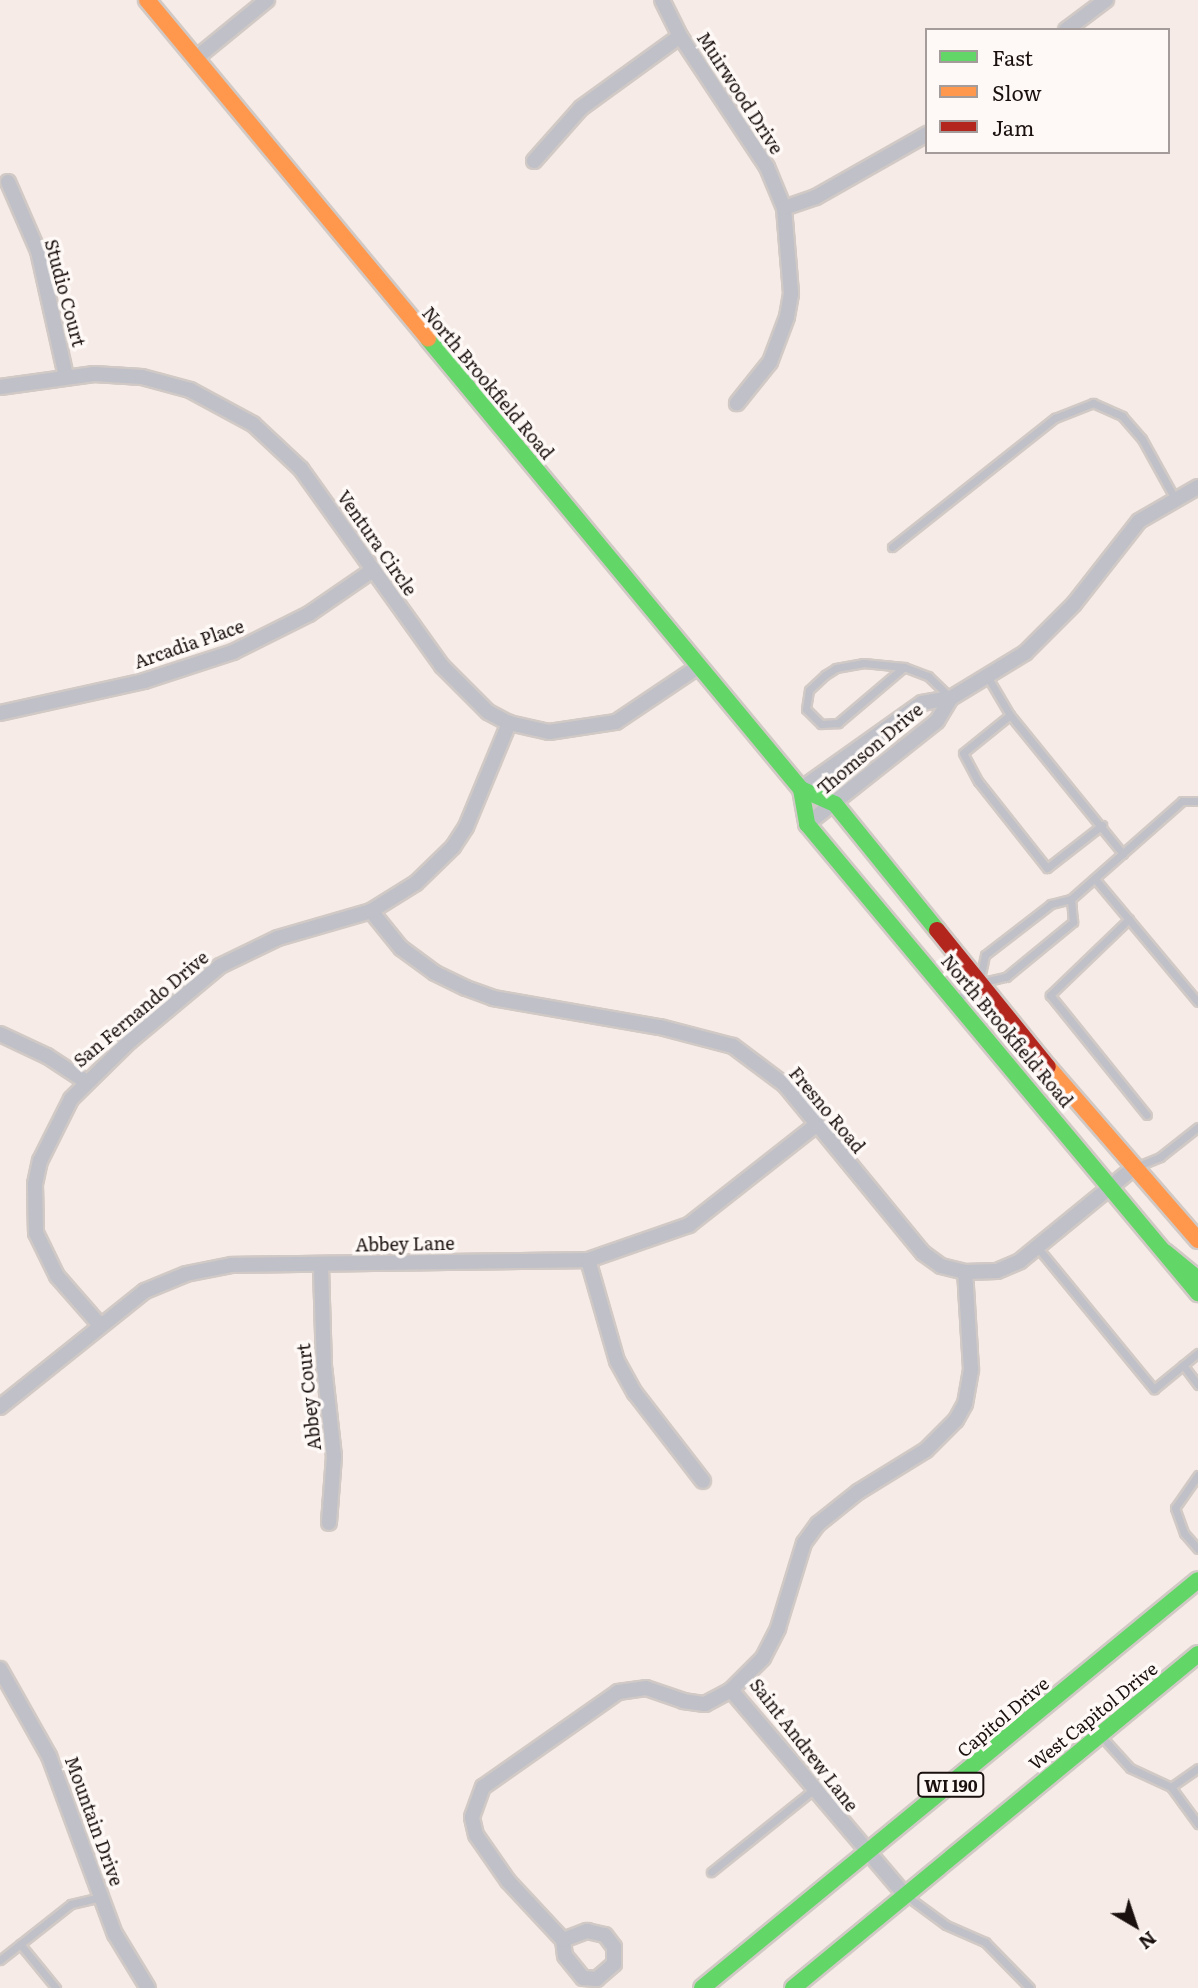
<!DOCTYPE html>
<html>
<head>
<meta charset="utf-8">
<style>
  body { margin:0 }
  #map { position:relative; width:1198px; height:1988px; overflow:hidden; background:#f6ebe6; font-family:Literata,serif }
  div>[style] { position:absolute }
  [style*='--x'] { left:calc(var(--x)*1px); top:calc(var(--y)*1px); width:calc(var(--w)*1px); rotate:calc(var(--a)*1deg) }
  .roads { filter:drop-shadow(2px 0 #d1c9c5) drop-shadow(-2px 0 #d1c9c5) drop-shadow(0 2px #d1c9c5) drop-shadow(0 -2px #d1c9c5) }
  .lane>* { height:7px; margin:-3.5px; padding:0 3.5px; transform-origin:3.5px; border-radius:3.5px; background:#bfc0c8 }
  .street>* { height:14px; margin:-7px; padding:0 7px; transform-origin:7px; border-radius:7px; background:#bfc0c8 }
  .fast>* { height:16px; margin:-8px; padding:0 8px; transform-origin:8px; border-radius:8px; background:#63d668 }
  .slow>* { height:16px; margin:-8px; padding:0 8px; transform-origin:8px; border-radius:8px; background:#ff974d }
  .jam>* { height:16px; margin:-8px; padding:0 8px; transform-origin:8px; border-radius:8px; background:#b3261e }
  span { translate:-50% -50%; white-space:nowrap; text-align:center; line-height:1.15; -webkit-text-stroke:7px #fef9f7; paint-order:stroke }
  .shield-label span { padding:2px 5px; background:#fef9f7; border:2px solid; border-radius:5px; -webkit-text-stroke-width:0 }
  .shield-label { font-size:16px; color:#1a110e; font-weight:700 }
  .street-label { font-size:18px; color:#1a110e }
  .legend { position:absolute; left:925px; top:28px; width:245px; height:126px; box-sizing:border-box; background:#fef9f7; border:2px solid #a39c9a; margin:0; padding:9px 12px; list-style:none; font-size:21px; color:#1a110e }
  .legend li { display:flex; align-items:center; gap:14px; height:35px }
  .legend b { width:35px; border:2px solid #a39c9a }
  .north { position:absolute; left:1100px; top:1890px; width:70px; height:70px; -webkit-text-stroke:5px #fef9f7; paint-order:stroke; rotate:141deg; font-size:19px; font-weight:700; line-height:28px; text-align:center; color:#1a110e }
  .north::after { content:''; display:block; margin:auto; width:24px; height:32px; background:#1a110e; clip-path:polygon(50% 0,100% 100%,50% 72%,0 100%) }
</style>
</head>
<body>
<div id="map">
  <div class="roads">
    <div class="lane">
      <div style="--x:892;--y:547;--w:208;--a:-38.4"></div>
      <div style="--x:1055;--y:418;--w:41;--a:-21.5"></div>
      <div style="--x:1093;--y:403;--w:32;--a:24"></div>
      <div style="--x:1122;--y:416;--w:30;--a:49"></div>
      <div style="--x:1142;--y:439;--w:66;--a:61.1"></div>
      <div style="--x:904;--y:667;--w:87;--a:139.7"></div>
      <div style="--x:838;--y:723;--w:17;--a:177"></div>
      <div style="--x:821;--y:724;--w:21;--a:-135"></div>
      <div style="--x:806;--y:709;--w:19;--a:-81"></div>
      <div style="--x:809;--y:690;--w:22;--a:-43"></div>
      <div style="--x:825;--y:675;--w:13;--a:-32"></div>
      <div style="--x:836;--y:668;--w:27;--a:-10"></div>
      <div style="--x:863;--y:663;--w:41;--a:5.6"></div>
      <div style="--x:904;--y:667;--w:26;--a:21"></div>
      <div style="--x:928;--y:676;--w:30;--a:44"></div>
      <div style="--x:987;--y:676;--w:45;--a:59.5"></div>
      <div style="--x:1010;--y:715;--w:179;--a:50.9"></div>
      <div style="--x:1010;--y:715;--w:60;--a:141"></div>
      <div style="--x:963;--y:753;--w:32;--a:62"></div>
      <div style="--x:978;--y:781;--w:111;--a:51.6"></div>
      <div style="--x:1047;--y:868;--w:70;--a:-38"></div>
      <div style="--x:1095;--y:879;--w:160;--a:50.1"></div>
      <div style="--x:1071;--y:899;--w:148;--a:-41.4"></div>
      <div style="--x:1182;--y:801;--w:16;--a:0"></div>
      <div style="--x:1129;--y:919;--w:110;--a:136.1"></div>
      <div style="--x:1050;--y:995;--w:154;--a:51.1"></div>
      <div style="--x:956;--y:1000;--w:29;--a:-36"></div>
      <div style="--x:979;--y:983;--w:28;--a:-13"></div>
      <div style="--x:1006;--y:977;--w:87;--a:-39.4"></div>
      <div style="--x:1073;--y:922;--w:23;--a:-95"></div>
      <div style="--x:1071;--y:899;--w:21;--a:166"></div>
      <div style="--x:1051;--y:904;--w:83;--a:142.3"></div>
      <div style="--x:985;--y:955;--w:24;--a:102"></div>
      <div style="--x:1138;--y:1166;--w:24;--a:-22"></div>
      <div style="--x:1160;--y:1157;--w:48;--a:-38.3"></div>
      <div style="--x:1038;--y:1248;--w:183;--a:50.6"></div>
      <div style="--x:1154;--y:1389;--w:57;--a:-39.3"></div>
      <div style="--x:1183;--y:1365;--w:25;--a:53"></div>
      <div style="--x:1198;--y:1475;--w:40;--a:124.9"></div>
      <div style="--x:1175;--y:1508;--w:27;--a:70"></div>
      <div style="--x:1184;--y:1533;--w:21;--a:49"></div>
      <div style="--x:1102;--y:1737;--w:42;--a:47.9"></div>
      <div style="--x:1130;--y:1768;--w:45;--a:24.9"></div>
      <div style="--x:1171;--y:1787;--w:46;--a:53.9"></div>
      <div style="--x:1171;--y:1787;--w:33;--a:-35"></div>
      <div style="--x:711;--y:1872;--w:131;--a:-38.8"></div>
      <div style="--x:908;--y:1897;--w:47;--a:36.4"></div>
      <div style="--x:946;--y:1925;--w:43;--a:23.6"></div>
      <div style="--x:985;--y:1942;--w:64;--a:45.6"></div>
      <div style="--x:20;--y:1944;--w:57;--a:50.7"></div>
      <div style="--x:0;--y:1960;--w:90;--a:-38.3"></div>
      <div style="--x:71;--y:1904;--w:31;--a:-13"></div>
    </div>
    <div class="street">
      <div style="--x:662;--y:0;--w:40;--a:63.4"></div>
      <div style="--x:680;--y:36;--w:157;--a:56.4"></div>
      <div style="--x:767;--y:167;--w:44;--a:67.5"></div>
      <div style="--x:784;--y:208;--w:86;--a:85.3"></div>
      <div style="--x:791;--y:294;--w:23;--a:100"></div>
      <div style="--x:787;--y:317;--w:48;--a:110.7"></div>
      <div style="--x:770;--y:362;--w:53;--a:128.8"></div>
      <div style="--x:1066;--y:30;--w:50;--a:-36.9"></div>
      <div style="--x:195;--y:59;--w:93;--a:-39.3"></div>
      <div style="--x:534;--y:161;--w:71;--a:-48.4"></div>
      <div style="--x:581;--y:108;--w:122;--a:-36"></div>
      <div style="--x:8;--y:182;--w:75;--a:66.5"></div>
      <div style="--x:38;--y:251;--w:128;--a:77.4"></div>
      <div style="--x:784;--y:208;--w:34;--a:-19"></div>
      <div style="--x:816;--y:197;--w:128;--a:-29.6"></div>
      <div style="--x:0;--y:387;--w:95;--a:-7.9"></div>
      <div style="--x:94;--y:374;--w:48;--a:3.6"></div>
      <div style="--x:142;--y:377;--w:50;--a:15.2"></div>
      <div style="--x:190;--y:390;--w:72;--a:28.4"></div>
      <div style="--x:253;--y:424;--w:66;--a:43.2"></div>
      <div style="--x:301;--y:469;--w:242;--a:54.4"></div>
      <div style="--x:442;--y:666;--w:65;--a:45"></div>
      <div style="--x:488;--y:712;--w:24;--a:28"></div>
      <div style="--x:509;--y:723;--w:41;--a:12.7"></div>
      <div style="--x:549;--y:732;--w:68;--a:-8.5"></div>
      <div style="--x:616;--y:722;--w:99;--a:-33.9"></div>
      <div style="--x:0;--y:713;--w:148;--a:-12.5"></div>
      <div style="--x:144;--y:681;--w:94;--a:-18"></div>
      <div style="--x:233;--y:652;--w:85;--a:-26.6"></div>
      <div style="--x:309;--y:614;--w:78;--a:-34.5"></div>
      <div style="--x:801;--y:789;--w:148;--a:-35.4"></div>
      <div style="--x:922;--y:703;--w:29;--a:-10"></div>
      <div style="--x:951;--y:698;--w:87;--a:-31.3"></div>
      <div style="--x:1025;--y:653;--w:69;--a:-45"></div>
      <div style="--x:1074;--y:604;--w:105;--a:-51.9"></div>
      <div style="--x:1139;--y:521;--w:68;--a:-30"></div>
      <div style="--x:807;--y:824;--w:166;--a:-38.4"></div>
      <div style="--x:937;--y:721;--w:27;--a:-59"></div>
      <div style="--x:371;--y:911;--w:48;--a:51"></div>
      <div style="--x:401;--y:948;--w:42;--a:36.3"></div>
      <div style="--x:435;--y:973;--w:34;--a:26"></div>
      <div style="--x:466;--y:988;--w:29;--a:20"></div>
      <div style="--x:493;--y:998;--w:169;--a:9.9"></div>
      <div style="--x:660;--y:1027;--w:75;--a:14.6"></div>
      <div style="--x:733;--y:1046;--w:65;--a:36.9"></div>
      <div style="--x:785;--y:1085;--w:217;--a:50.6"></div>
      <div style="--x:923;--y:1253;--w:22;--a:36"></div>
      <div style="--x:941;--y:1266;--w:25;--a:14"></div>
      <div style="--x:965;--y:1272;--w:32;--a:-2"></div>
      <div style="--x:997;--y:1271;--w:25;--a:-23"></div>
      <div style="--x:1020;--y:1261;--w:149;--a:-39.3"></div>
      <div style="--x:0;--y:1034;--w:52;--a:25.1"></div>
      <div style="--x:47;--y:1056;--w:45;--a:33.3"></div>
      <div style="--x:588;--y:1260;--w:105;--a:74"></div>
      <div style="--x:617;--y:1361;--w:37;--a:61"></div>
      <div style="--x:635;--y:1393;--w:111;--a:52.3"></div>
      <div style="--x:321;--y:1267;--w:99;--a:88.3"></div>
      <div style="--x:324;--y:1366;--w:91;--a:83.7"></div>
      <div style="--x:334;--y:1456;--w:67;--a:94.3"></div>
      <div style="--x:99;--y:1324;--w:64;--a:-131.2"></div>
      <div style="--x:57;--y:1276;--w:48;--a:-116"></div>
      <div style="--x:36;--y:1233;--w:49;--a:-91.2"></div>
      <div style="--x:35;--y:1184;--w:24;--a:-78"></div>
      <div style="--x:40;--y:1161;--w:69;--a:-63.4"></div>
      <div style="--x:71;--y:1099;--w:83;--a:-44.5"></div>
      <div style="--x:130;--y:1041;--w:117;--a:-39.8"></div>
      <div style="--x:220;--y:966;--w:64;--a:-25.8"></div>
      <div style="--x:278;--y:938;--w:97;--a:-16.2"></div>
      <div style="--x:371;--y:911;--w:53;--a:-31.9"></div>
      <div style="--x:416;--y:883;--w:52;--a:-44.2"></div>
      <div style="--x:453;--y:847;--w:24;--a:-57"></div>
      <div style="--x:466;--y:827;--w:113;--a:-67.5"></div>
      <div style="--x:0;--y:1407;--w:186;--a:-38.7"></div>
      <div style="--x:145;--y:1291;--w:44;--a:-22.5"></div>
      <div style="--x:186;--y:1274;--w:47;--a:-11.1"></div>
      <div style="--x:232;--y:1265;--w:356;--a:-0.8"></div>
      <div style="--x:588;--y:1260;--w:107;--a:-19.1"></div>
      <div style="--x:689;--y:1225;--w:160;--a:-38.2"></div>
      <div style="--x:0;--y:1669;--w:100;--a:60.6"></div>
      <div style="--x:49;--y:1756;--w:190;--a:69.7"></div>
      <div style="--x:115;--y:1934;--w:63;--a:58.6"></div>
      <div style="--x:731;--y:1690;--w:269;--a:49.7"></div>
      <div style="--x:587;--y:1931;--w:18;--a:13"></div>
      <div style="--x:605;--y:1935;--w:15;--a:53"></div>
      <div style="--x:614;--y:1947;--w:17;--a:90"></div>
      <div style="--x:614;--y:1964;--w:23;--a:139"></div>
      <div style="--x:597;--y:1979;--w:14;--a:-176"></div>
      <div style="--x:583;--y:1978;--w:28;--a:-129"></div>
      <div style="--x:565;--y:1956;--w:16;--a:-97"></div>
      <div style="--x:563;--y:1940;--w:26;--a:-21"></div>
      <div style="--x:563;--y:1940;--w:81;--a:-133"></div>
      <div style="--x:508;--y:1881;--w:56;--a:-124.8"></div>
      <div style="--x:476;--y:1835;--w:18;--a:-103"></div>
      <div style="--x:472;--y:1817;--w:32;--a:-70"></div>
      <div style="--x:483;--y:1787;--w:165;--a:-35.1"></div>
      <div style="--x:618;--y:1692;--w:28;--a:-8"></div>
      <div style="--x:646;--y:1688;--w:39;--a:19"></div>
      <div style="--x:683;--y:1701;--w:22;--a:8"></div>
      <div style="--x:705;--y:1704;--w:30;--a:-28"></div>
      <div style="--x:731;--y:1690;--w:45;--a:-45"></div>
      <div style="--x:763;--y:1658;--w:34;--a:-63"></div>
      <div style="--x:778;--y:1628;--w:89;--a:-73"></div>
      <div style="--x:804;--y:1543;--w:24;--a:-54"></div>
      <div style="--x:818;--y:1524;--w:51;--a:-38.7"></div>
      <div style="--x:858;--y:1492;--w:80;--a:-31.7"></div>
      <div style="--x:926;--y:1450;--w:42;--a:-45"></div>
      <div style="--x:956;--y:1420;--w:18;--a:-61"></div>
      <div style="--x:965;--y:1404;--w:36;--a:-80"></div>
      <div style="--x:971;--y:1369;--w:97;--a:-93.5"></div>
    </div>
    <div class="fast">
      <div style="--x:428;--y:339;--w:584;--a:50.35"></div>
      <div style="--x:801;--y:789;--w:37;--a:24"></div>
      <div style="--x:835;--y:804;--w:162;--a:51"></div>
      <div style="--x:801;--y:789;--w:36;--a:80"></div>
      <div style="--x:807;--y:824;--w:611;--a:50.18"></div>
      <div style="--x:1165;--y:1252;--w:43;--a:39.3"></div>
      <div style="--x:702;--y:1988;--w:642;--a:-39.44"></div>
      <div style="--x:793;--y:1988;--w:525;--a:-39.51"></div>
    </div>
    <div class="slow">
      <div style="--x:147;--y:0;--w:440;--a:50.3"></div>
      <div style="--x:1048;--y:1067;--w:229;--a:49.1"></div>
    </div>
    <div class="jam">
      <div style="--x:937;--y:930;--w:176;--a:51"></div>
    </div>
  </div>
  <div class="shield-label">
    <span style="left:951px;top:1785px">WI 190</span>
  </div>
  <div class="street-label">
    <span style="left:740px;top:93px;rotate:57deg">Muirwood Drive</span>
    <span style="left:65px;top:293px;rotate:75deg">Studio Court</span>
    <span style="left:488px;top:383px;rotate:50deg">North Brookfield Road</span>
    <span style="left:377px;top:543px;rotate:55deg">Ventura Circle</span>
    <span style="left:189px;top:644px;rotate:-19deg">Arcadia Place</span>
    <span style="left:870px;top:749px;rotate:-40deg">Thomson Drive</span>
    <span style="left:141px;top:1009px;rotate:-40deg">San Fernando Drive</span>
    <span style="left:1007px;top:1031px;rotate:50deg">North Brookfield Road</span>
    <span style="left:827px;top:1110px;rotate:50deg">Fresno Road</span>
    <span style="left:405px;top:1244px;rotate:-1deg">Abbey Lane</span>
    <span style="left:309px;top:1397px;rotate:-96deg">Abbey Court</span>
    <span style="left:1093px;top:1716px;rotate:-39deg">West Capitol Drive</span>
    <span style="left:1003px;top:1717px;rotate:-40deg">Capitol Drive</span>
    <span style="left:804px;top:1745px;rotate:52deg">Saint Andrew Lane</span>
    <span style="left:94px;top:1821px;rotate:70deg">Mountain Drive</span>
  </div>
  <ul class="legend">
  <li><b style="height:9px;background:#63d668"></b>Fast</li>
  <li><b style="height:9px;background:#ff974d"></b>Slow</li>
  <li><b style="height:9px;background:#b3261e"></b>Jam</li>
  </ul>
  <div class="north">N</div>
</div>
</body>
</html>
